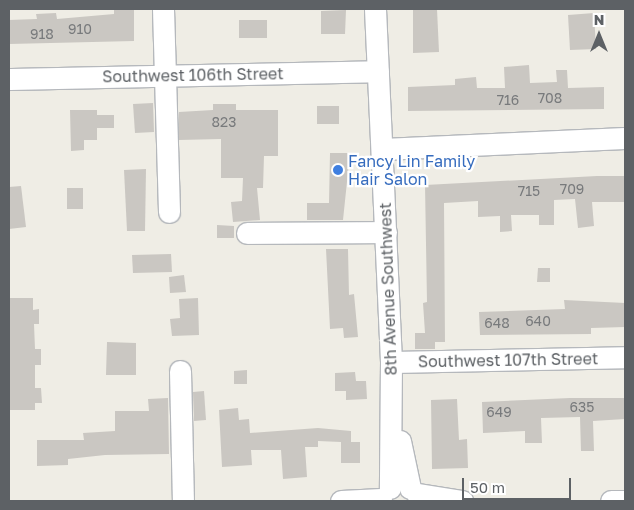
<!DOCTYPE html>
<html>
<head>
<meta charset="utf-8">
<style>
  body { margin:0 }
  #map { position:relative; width:634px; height:510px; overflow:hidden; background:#efede5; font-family:"Golos Text",sans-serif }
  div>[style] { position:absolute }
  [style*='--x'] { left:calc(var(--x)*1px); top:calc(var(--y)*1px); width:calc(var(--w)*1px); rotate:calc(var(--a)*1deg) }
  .building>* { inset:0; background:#cac7c2 }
  .roads { filter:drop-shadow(1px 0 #b5b8bc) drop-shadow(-1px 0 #b5b8bc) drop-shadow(0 1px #b5b8bc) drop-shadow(0 -1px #b5b8bc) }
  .minor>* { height:21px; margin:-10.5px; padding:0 10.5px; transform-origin:10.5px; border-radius:10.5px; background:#fff }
  .dots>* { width:14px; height:14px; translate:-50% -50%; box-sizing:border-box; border:2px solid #fff; border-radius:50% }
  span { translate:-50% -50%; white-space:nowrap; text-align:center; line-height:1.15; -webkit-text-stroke:4.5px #fff; paint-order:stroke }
  .number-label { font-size:14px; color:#787a7c }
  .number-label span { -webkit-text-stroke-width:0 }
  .street-label { font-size:16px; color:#5d6165 }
  .shop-label { font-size:16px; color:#366cbe }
  .left { translate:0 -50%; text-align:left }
  .frame { position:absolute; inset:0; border:10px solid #5d6165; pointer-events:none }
  .north { position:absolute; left:574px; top:10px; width:50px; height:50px; -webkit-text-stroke:4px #fff; paint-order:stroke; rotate:0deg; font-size:14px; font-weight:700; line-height:20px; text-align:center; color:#5d6165 }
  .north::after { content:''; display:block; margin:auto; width:18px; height:22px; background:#5d6165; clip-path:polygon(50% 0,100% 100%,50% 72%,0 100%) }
  .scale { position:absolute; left:462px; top:478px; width:109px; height:22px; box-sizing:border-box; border:2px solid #5d6165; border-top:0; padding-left:6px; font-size:15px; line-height:18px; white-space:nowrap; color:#5d6165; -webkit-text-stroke:4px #fff; paint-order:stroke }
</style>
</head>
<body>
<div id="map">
  <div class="building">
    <div style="clip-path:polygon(413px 9px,437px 9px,439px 52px,413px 53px)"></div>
    <div style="clip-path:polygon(114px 10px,134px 10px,134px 41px,9px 44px,9px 20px,37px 19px,36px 14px,56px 13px,57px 19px,114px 14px)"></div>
    <div style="clip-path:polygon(346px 10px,345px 34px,321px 34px,321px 11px)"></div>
    <div style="clip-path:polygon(594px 13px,596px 49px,570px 50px,568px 15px)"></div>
    <div style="clip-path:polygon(239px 20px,267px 20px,267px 38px,239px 38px)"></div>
    <div style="clip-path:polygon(529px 65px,530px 83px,557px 82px,556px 70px,567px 70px,568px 88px,604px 87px,604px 109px,408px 111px,408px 87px,455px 85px,455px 79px,476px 77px,477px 88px,505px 88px,504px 67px)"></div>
    <div style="clip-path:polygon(153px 103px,154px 132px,135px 133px,133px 104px)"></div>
    <div style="clip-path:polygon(213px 104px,236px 104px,236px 110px,278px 110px,278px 156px,264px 156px,263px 188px,257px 188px,260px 220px,233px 222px,231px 202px,242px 201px,243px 178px,221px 178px,221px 139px,179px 140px,179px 112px,213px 110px)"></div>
    <div style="clip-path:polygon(317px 106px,339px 106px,339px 124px,317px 124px)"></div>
    <div style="clip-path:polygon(70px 110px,97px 110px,97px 115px,114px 115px,114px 128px,97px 128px,97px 140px,84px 140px,84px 150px,71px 151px)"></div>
    <div style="clip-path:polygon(330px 153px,350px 153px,343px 220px,307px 220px,307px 203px,329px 203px)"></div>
    <div style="clip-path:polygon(146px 169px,145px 231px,127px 231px,124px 170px)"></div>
    <div style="clip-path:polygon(597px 176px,625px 176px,625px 202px,592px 202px,594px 226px,578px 228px,575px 199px,554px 200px,554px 225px,539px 225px,539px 215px,511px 215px,512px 231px,500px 232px,500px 216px,478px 217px,478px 201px,444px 203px,445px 342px,435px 342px,435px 349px,415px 349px,415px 333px,425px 333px,423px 303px,427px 302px,425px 185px)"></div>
    <div style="clip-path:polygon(21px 186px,26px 227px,9px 229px,9px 187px)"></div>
    <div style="clip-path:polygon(67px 188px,83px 188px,83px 209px,67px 209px)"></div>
    <div style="clip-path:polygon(217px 225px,234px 226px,234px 238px,217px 238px)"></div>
    <div style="clip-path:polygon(326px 249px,348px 249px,349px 295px,354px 294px,358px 337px,344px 338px,343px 328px,330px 329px)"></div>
    <div style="clip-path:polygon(171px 254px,172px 272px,133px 273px,132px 255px)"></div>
    <div style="clip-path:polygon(538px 268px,550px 268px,550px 282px,537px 282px)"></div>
    <div style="clip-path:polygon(184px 275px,186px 292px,170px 293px,169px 277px)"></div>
    <div style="clip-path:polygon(9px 298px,33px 298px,33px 310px,39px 309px,39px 324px,34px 324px,35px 349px,41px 349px,41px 365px,35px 365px,35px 388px,41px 388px,42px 403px,35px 403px,35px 410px,9px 410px)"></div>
    <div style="clip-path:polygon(198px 298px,199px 335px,172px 336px,170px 319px,180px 318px,179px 299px)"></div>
    <div style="clip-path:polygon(564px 300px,625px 303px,625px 327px,591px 328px,591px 334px,480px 335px,479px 312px,565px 309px)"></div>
    <div style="clip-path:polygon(107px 342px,136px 343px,136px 375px,106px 375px)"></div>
    <div style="clip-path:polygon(247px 370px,247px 384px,234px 384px,234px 371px)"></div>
    <div style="clip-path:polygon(355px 372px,356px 381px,366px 381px,367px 399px,346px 400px,346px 391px,335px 391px,335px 373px)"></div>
    <div style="clip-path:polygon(204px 391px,206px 420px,194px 421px,193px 392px)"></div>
    <div style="clip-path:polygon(168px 398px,169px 454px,105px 455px,68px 459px,68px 465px,37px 466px,37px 440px,84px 440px,83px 433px,115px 431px,115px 411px,149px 411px,148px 399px)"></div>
    <div style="clip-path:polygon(570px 398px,625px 398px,625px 419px,593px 421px,594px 451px,581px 451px,580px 417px,541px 418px,542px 443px,525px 443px,525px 431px,483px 433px,482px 402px)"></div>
    <div style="clip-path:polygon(457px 399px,459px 440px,467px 439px,468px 468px,432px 469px,431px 400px)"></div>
    <div style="clip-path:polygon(238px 408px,239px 420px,249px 419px,250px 433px,318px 428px,351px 431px,351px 442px,360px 442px,360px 463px,341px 463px,341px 442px,318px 441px,318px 447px,305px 447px,307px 477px,283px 479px,281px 450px,251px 450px,252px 465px,222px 467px,219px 410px)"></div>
  </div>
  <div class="roads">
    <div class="minor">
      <div style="--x:163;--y:9;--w:203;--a:88.3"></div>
      <div style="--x:375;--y:9;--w:353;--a:87.4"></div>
      <div style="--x:391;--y:362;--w:126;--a:90.5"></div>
      <div style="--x:9;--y:79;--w:369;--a:-1.2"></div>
      <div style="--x:382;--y:149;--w:243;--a:-2.6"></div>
      <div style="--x:247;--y:233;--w:139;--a:-0.4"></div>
      <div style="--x:391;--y:362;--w:234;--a:-1.2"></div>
      <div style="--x:180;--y:371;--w:130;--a:88.7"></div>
      <div style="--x:400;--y:441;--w:48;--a:78"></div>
      <div style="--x:417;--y:494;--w:46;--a:8.8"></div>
      <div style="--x:341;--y:501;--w:40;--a:-2.9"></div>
      <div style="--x:611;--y:501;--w:14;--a:0"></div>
    </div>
  </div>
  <div class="dots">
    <div style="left:338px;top:170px;background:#3f7fe0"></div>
  </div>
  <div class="number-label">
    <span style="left:80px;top:29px">910</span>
    <span style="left:42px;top:34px">918</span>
    <span style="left:550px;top:98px">708</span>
    <span style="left:508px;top:100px">716</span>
    <span style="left:224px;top:122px">823</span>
    <span style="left:572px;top:189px">709</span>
    <span style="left:529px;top:191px">715</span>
    <span style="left:538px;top:321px">640</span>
    <span style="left:497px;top:323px">648</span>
    <span style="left:582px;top:407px">635</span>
    <span style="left:499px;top:412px">649</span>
  </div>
  <div class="street-label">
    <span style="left:193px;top:75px;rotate:-1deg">Southwest 106th Street</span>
    <span style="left:388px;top:289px;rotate:-92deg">8th Avenue Southwest</span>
    <span style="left:508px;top:360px;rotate:-1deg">Southwest 107th Street</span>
  </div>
  <div class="shop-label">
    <span class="left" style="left:348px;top:170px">Fancy Lin Family<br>Hair Salon</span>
  </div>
  <div class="frame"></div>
  <div class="north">N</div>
  <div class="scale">50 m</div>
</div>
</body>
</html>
